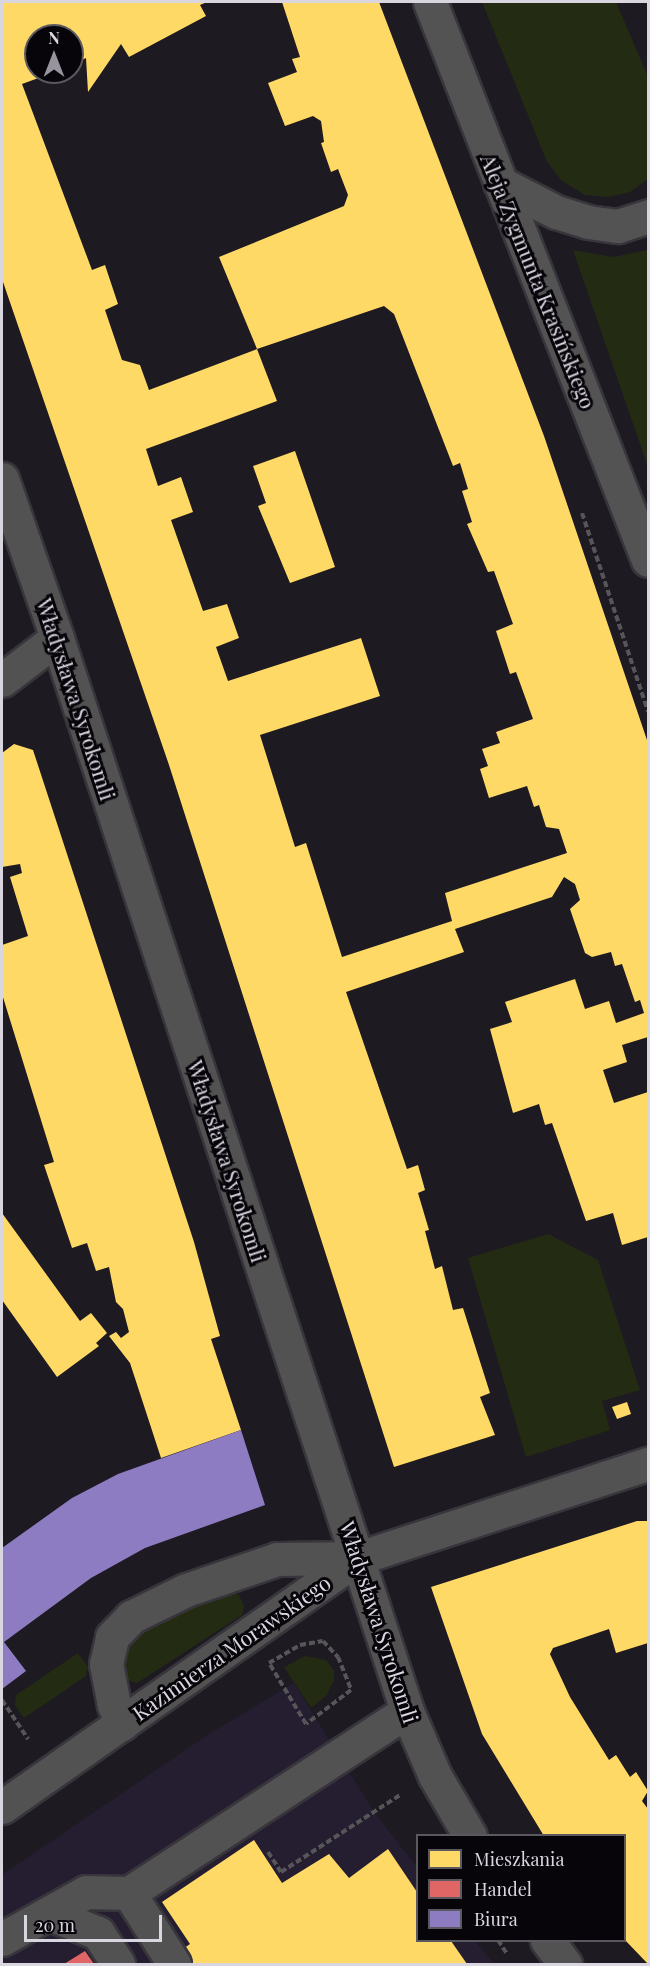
<!DOCTYPE html>
<html>
<head>
<meta charset="utf-8">
<style>
  body { margin:0 }
  #map { position:relative; width:650px; height:1966px; overflow:hidden; background:#1e1a22; font-family:"Playfair Display",serif }
  div>[style] { position:absolute }
  [style*='--x'] { left:calc(var(--x)*1px); top:calc(var(--y)*1px); width:calc(var(--w)*1px); rotate:calc(var(--a)*1deg) }
  .built>* { inset:0; background:#251d30 }
  .green>* { inset:0; background:#242b13 }
  .homes>* { inset:0; background:#ffd966 }
  .shops>* { inset:0; background:#e06666 }
  .offices>* { inset:0; background:#8e7cc3 }
  .path>* { height:4px; margin-top:-2px; transform-origin:0; background:repeating-linear-gradient(90deg,#565658 0 6px,transparent 0 9px) }
  .roads { filter:drop-shadow(2px 0 #38353c) drop-shadow(-2px 0 #38353c) drop-shadow(0 2px #38353c) drop-shadow(0 -2px #38353c) }
  .minor>* { height:33px; margin:-16.5px; padding:0 16.5px; transform-origin:16.5px; border-radius:16.5px; background:#525252 }
  .major>* { height:33px; margin:-16.5px; padding:0 16.5px; transform-origin:16.5px; border-radius:16.5px; background:#545354 }
  span { translate:-50% -50%; white-space:nowrap; text-align:center; line-height:1.15; -webkit-text-stroke:6px #07050a; paint-order:stroke }
  .street-label { font-size:21px; color:#dad6e0 }
  .frame { position:absolute; inset:0; border:3px solid #dad6e0; pointer-events:none }
  .legend { position:absolute; left:416px; top:1834px; width:210px; height:108px; box-sizing:border-box; background:#07050a; border:2px solid #5b5960; margin:0; padding:8px 10px; list-style:none; font-size:18px; color:#dad6e0 }
  .legend li { display:flex; align-items:center; gap:12px; height:30px }
  .legend b { width:30px; border:2px solid #5b5960 }
  .north { position:absolute; left:24px; top:24px; width:60px; height:60px; box-sizing:border-box; background:#07050a; border:2px solid #5b5960; border-radius:50%; rotate:0deg; font-size:16px; font-weight:700; line-height:24px; text-align:center; color:#dad6e0 }
  .north::after { content:''; display:block; margin:auto; width:21px; height:27px; background:#98949e; clip-path:polygon(50% 0,100% 100%,50% 72%,0 100%) }
  .scale { position:absolute; left:24px; top:1915px; width:138px; height:27px; box-sizing:border-box; border:3px solid #dad6e0; border-top:0; padding-left:8px; font-size:18px; line-height:21px; white-space:nowrap; color:#dad6e0; -webkit-text-stroke:4px #07050a; paint-order:stroke }
</style>
</head>
<body>
<div id="map">
  <div class="built">
    <div style="clip-path:polygon(294px 1683px,374px 1812px,417px 1867px,418px 1940px,475px 1941px,494px 1964px,2px 1964px,2px 1875px,206px 1736px)"></div>
  </div>
  <div class="green">
    <div style="clip-path:polygon(482px 2px,616px 2px,648px 77px,648px 179px,630px 192px,609px 197px,585px 195px,562px 181px,547px 162px)"></div>
    <div style="clip-path:polygon(573px 250px,613px 257px,648px 250px,648px 467px)"></div>
    <div style="clip-path:polygon(548px 1234px,598px 1260px,640px 1390px,602px 1401px,610px 1430px,526px 1457px,468px 1258px)"></div>
    <div style="clip-path:polygon(229px 1592px,239px 1595px,244px 1606px,242px 1615px,137px 1683px,125px 1680px,120px 1649px,136px 1628px)"></div>
    <div style="clip-path:polygon(78px 1653px,88px 1667px,86px 1676px,24px 1718px,15px 1705px,16px 1695px)"></div>
    <div style="clip-path:polygon(305px 1656px,326px 1660px,334px 1671px,334px 1681px,326px 1696px,311px 1708px,284px 1667px)"></div>
  </div>
  <div class="homes">
    <div style="clip-path:polygon(evenodd,2px 2px,207px 2px,200px 5px,206px 16px,129px 57px,121px 44px,88px 92px,86px 58px,72px 65px,72px 36px,36px 36px,36px 72px,55px 72px,22px 84px,92px 270px,105px 265px,118px 304px,105px 310px,122px 360px,140px 365px,149px 390px,257px 349px,219px 257px,344px 206px,348px 195px,338px 169px,331px 172px,321px 143px,324px 142px,321px 121px,313px 116px,285px 126px,268px 83px,297px 72px,292px 59px,300px 57px,282px 2px,379px 2px,544px 436px,648px 743px,648px 1037px,622px 1045px,627px 1062px,603px 1070px,614px 1103px,648px 1092px,648px 1237px,622px 1245px,613px 1213px,586px 1221px,552px 1123px,545px 1125px,539px 1104px,513px 1113px,490px 1029px,512px 1022px,505px 1002px,575px 979px,585px 1009px,609px 1001px,616px 1023px,644px 1013px,640px 1000px,635px 1002px,622px 964px,615px 966px,611px 952px,592px 957px,585px 953px,570px 909px,580px 900px,575px 884px,564px 877px,552px 897px,455px 929px,464px 952px,346px 992px,407px 1169px,418px 1165px,425px 1190px,418px 1193px,429px 1230px,425px 1231px,435px 1269px,442px 1266px,453px 1310px,463px 1308px,490px 1393px,480px 1397px,495px 1435px,394px 1467px,169px 765px,2px 279px,2px 2px,384px 306px,394px 314px,453px 466px,460px 463px,468px 489px,462px 491px,472px 522px,467px 524px,488px 572px,494px 571px,513px 624px,496px 631px,510px 674px,516px 672px,533px 719px,496px 732px,500px 743px,482px 749px,488px 766px,480px 769px,489px 798px,527px 786px,534px 807px,539px 805px,546px 827px,559px 829px,567px 853px,445px 893px,452px 921px,342px 957px,306px 843px,295px 847px,260px 735px,380px 696px,361px 638px,228px 681px,216px 647px,239px 638px,227px 604px,203px 611px,171px 520px,193px 512px,181px 477px,158px 486px,146px 449px,277px 401px,257px 349px,384px 306px)"></div>
    <div style="clip-path:polygon(295px 451px,335px 567px,290px 583px,258px 506px,266px 503px,253px 466px)"></div>
    <div style="clip-path:polygon(14px 744px,33px 750px,194px 1242px,220px 1336px,211px 1339px,241px 1430px,161px 1458px,130px 1363px,109px 1336px,116px 1332px,121px 1338px,129px 1332px,123px 1309px,116px 1302px,109px 1267px,96px 1271px,87px 1243px,72px 1248px,44px 1165px,54px 1162px,2px 994px,2px 945px,28px 936px,10px 877px,22px 873px,20px 864px,2px 867px,2px 753px)"></div>
    <div style="clip-path:polygon(2px 1213px,80px 1321px,91px 1313px,107px 1333px,96px 1343px,99px 1346px,57px 1377px,2px 1300px)"></div>
    <div style="clip-path:polygon(627px 1402px,631px 1414px,617px 1419px,612px 1407px)"></div>
    <div style="clip-path:polygon(637px 1521px,648px 1521px,648px 1643px,616px 1653px,609px 1629px,553px 1648px,550px 1654px,570px 1697px,609px 1760px,616px 1755px,630px 1777px,636px 1772px,648px 1791px,642px 1801px,648px 1809px,648px 1964px,624px 1939px,624px 1836px,544px 1836px,482px 1734px,431px 1587px)"></div>
    <div style="clip-path:polygon(254px 1840px,282px 1883px,329px 1854px,349px 1878px,388px 1849px,417px 1892px,417px 1941px,451px 1941px,467px 1964px,185px 1964px,177px 1953px,190px 1944px,162px 1902px)"></div>
  </div>
  <div class="shops">
    <div style="clip-path:polygon(85px 1951px,94px 1964px,64px 1964px)"></div>
  </div>
  <div class="offices">
    <div style="clip-path:polygon(241px 1430px,265px 1505px,145px 1548px,91px 1578px,4px 1642px,26px 1671px,2px 1689px,2px 1548px,72px 1498px,118px 1474px)"></div>
  </div>
  <div class="path">
    <div style="--x:582;--y:513;--w:209;--a:71.6"></div>
    <div style="--x:323;--y:1641;--w:22;--a:47"></div>
    <div style="--x:338;--y:1657;--w:35;--a:68"></div>
    <div style="--x:351;--y:1690;--w:56;--a:142.9"></div>
    <div style="--x:306;--y:1724;--w:71;--a:-121.2"></div>
    <div style="--x:269;--y:1663;--w:36;--a:-30"></div>
    <div style="--x:300;--y:1645;--w:23;--a:-10"></div>
    <div style="--x:2;--y:1700;--w:47;--a:56.3"></div>
    <div style="--x:268;--y:1852;--w:24;--a:57"></div>
    <div style="--x:281;--y:1872;--w:142;--a:-32.9"></div>
    <div style="--x:498;--y:1940;--w:17;--a:57"></div>
  </div>
  <div class="roads">
    <div class="minor">
      <div style="--x:2;--y:479;--w:168;--a:70.9"></div>
      <div style="--x:57;--y:638;--w:1129;--a:71.93"></div>
      <div style="--x:407;--y:1711;--w:71;--a:66.7"></div>
      <div style="--x:435;--y:1776;--w:69;--a:59.7"></div>
      <div style="--x:2;--y:680;--w:69;--a:-37.4"></div>
      <div style="--x:122;--y:1724;--w:21;--a:-113"></div>
      <div style="--x:114;--y:1705;--w:42;--a:-101"></div>
      <div style="--x:106;--y:1664;--w:28;--a:-77"></div>
      <div style="--x:112;--y:1637;--w:28;--a:-46"></div>
      <div style="--x:131;--y:1617;--w:61;--a:-26.1"></div>
      <div style="--x:186;--y:1590;--w:96;--a:-18.8"></div>
      <div style="--x:277;--y:1559;--w:81;--a:-0.7"></div>
      <div style="--x:2;--y:1807;--w:434;--a:-35"></div>
      <div style="--x:358;--y:1558;--w:305;--a:-18"></div>
      <div style="--x:129;--y:1893;--w:332;--a:-33.2"></div>
      <div style="--x:50;--y:1914;--w:52;--a:21.6"></div>
      <div style="--x:98;--y:1933;--w:37;--a:57"></div>
      <div style="--x:2;--y:1939;--w:96;--a:-29.2"></div>
      <div style="--x:86;--y:1892;--w:43;--a:1.3"></div>
      <div style="--x:129;--y:1893;--w:84;--a:57.6"></div>
      <div style="--x:547;--y:1940;--w:30;--a:53"></div>
    </div>
    <div class="major">
      <div style="--x:430;--y:2;--w:599;--a:68.66"></div>
      <div style="--x:500;--y:183;--w:63;--a:27.4"></div>
      <div style="--x:556;--y:212;--w:34;--a:17"></div>
      <div style="--x:588;--y:222;--w:30;--a:8"></div>
      <div style="--x:618;--y:226;--w:32;--a:-18"></div>
    </div>
  </div>
  <div class="street-label">
    <span style="left:539px;top:281px;rotate:68deg">Aleja Zygmunta Krasińskiego</span>
    <span style="left:77px;top:699px;rotate:72deg">Władysława Syrokomli</span>
    <span style="left:228px;top:1161px;rotate:72deg">Władysława Syrokomli</span>
    <span style="left:380px;top:1622px;rotate:72deg">Władysława Syrokomli</span>
    <span style="left:231px;top:1647px;rotate:-35deg">Kazimierza Morawskiego</span>
  </div>
  <div class="frame"></div>
  <ul class="legend">
  <li><b style="height:16px;background:#ffd966"></b>Mieszkania</li>
  <li><b style="height:16px;background:#e06666"></b>Handel</li>
  <li><b style="height:16px;background:#8e7cc3"></b>Biura</li>
  </ul>
  <div class="north">N</div>
  <div class="scale">20 m</div>
</div>
</body>
</html>
